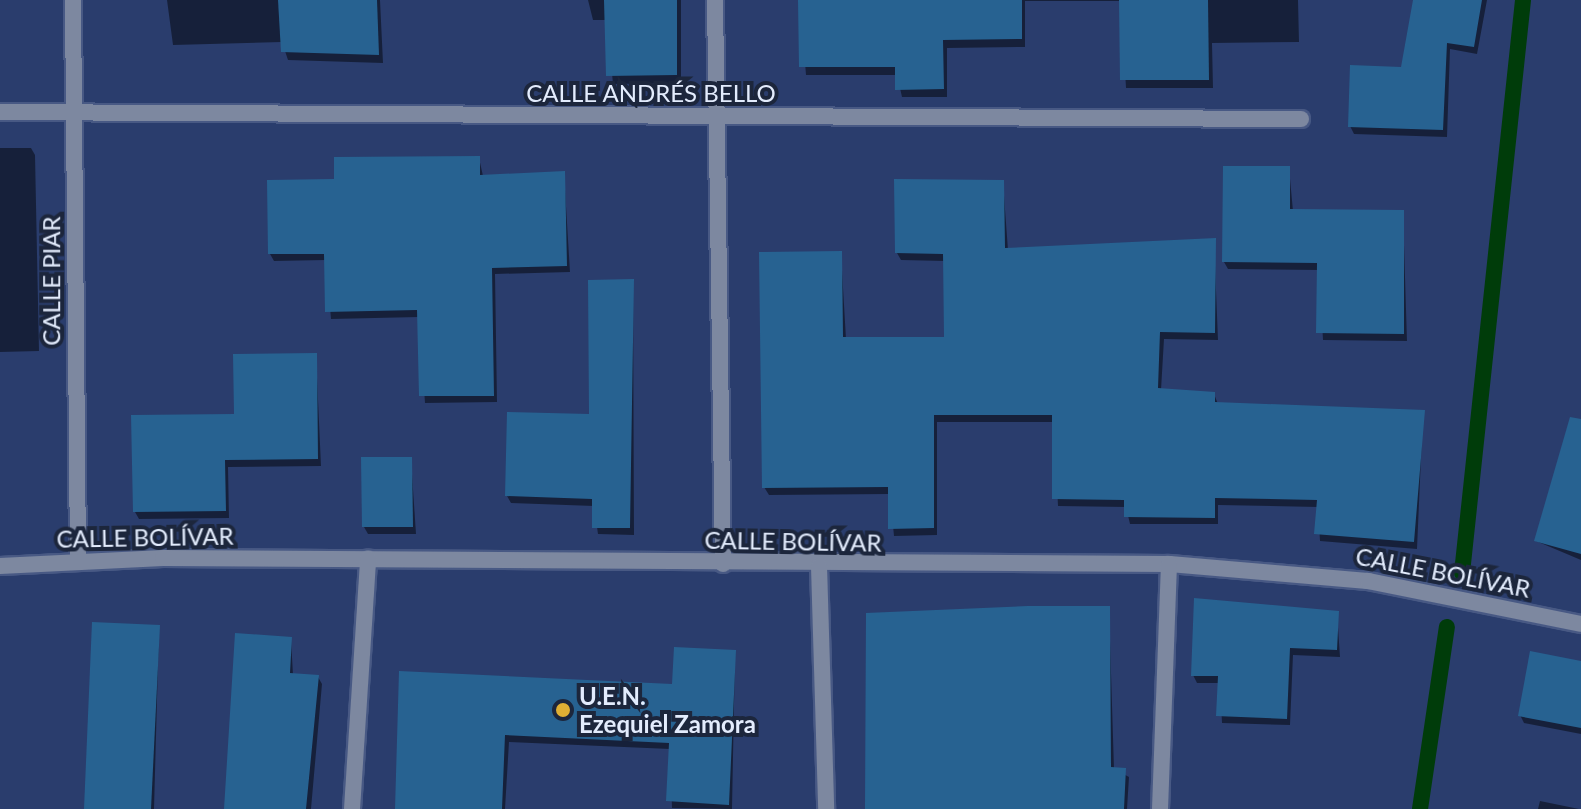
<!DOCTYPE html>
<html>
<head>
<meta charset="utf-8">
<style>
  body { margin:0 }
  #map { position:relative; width:1581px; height:809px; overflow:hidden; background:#2a3d6d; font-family:Lato,sans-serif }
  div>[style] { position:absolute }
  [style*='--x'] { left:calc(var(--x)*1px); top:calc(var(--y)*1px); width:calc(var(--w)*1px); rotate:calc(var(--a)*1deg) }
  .shadow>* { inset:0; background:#0007 }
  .stream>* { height:16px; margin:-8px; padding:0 8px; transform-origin:8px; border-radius:8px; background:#003c0a }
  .building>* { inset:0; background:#276291 }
  .roads { filter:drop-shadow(2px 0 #485984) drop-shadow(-2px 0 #485984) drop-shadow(0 2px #485984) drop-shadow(0 -2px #485984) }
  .minor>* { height:16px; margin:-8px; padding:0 8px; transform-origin:8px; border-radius:8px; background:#7d88a0 }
  .dots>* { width:22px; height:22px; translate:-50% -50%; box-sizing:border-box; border:4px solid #1c263c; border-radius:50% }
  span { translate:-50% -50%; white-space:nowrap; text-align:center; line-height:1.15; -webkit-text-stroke:8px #1c263c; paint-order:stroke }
  .street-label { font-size:24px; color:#e3ecfd }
  .poi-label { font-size:24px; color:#e3ecfd; font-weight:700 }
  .left { translate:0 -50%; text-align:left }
</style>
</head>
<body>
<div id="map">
  <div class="shadow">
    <div style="clip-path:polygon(167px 0,380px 0,383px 63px,288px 60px,282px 42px,173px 45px)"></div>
    <div style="clip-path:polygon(588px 0,681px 0,681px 83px,613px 84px,607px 20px,593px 20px)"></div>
    <div style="clip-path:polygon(800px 0,1298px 0,1299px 42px,1212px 43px,1213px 88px,1126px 88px,1121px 1px,1025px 1px,1025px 47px,947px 48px,947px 97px,902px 97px,897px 75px,806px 75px)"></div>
    <div style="clip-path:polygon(1415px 0,1487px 0,1477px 54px,1450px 49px,1447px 137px,1354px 134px,1350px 126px,1403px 69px)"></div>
    <div style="clip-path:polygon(0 148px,31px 148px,35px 155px,39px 351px,0 352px)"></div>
    <div style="clip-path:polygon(479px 158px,483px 176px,564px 173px,570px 272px,495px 274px,497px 402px,425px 403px,419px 317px,331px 319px,326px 260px,274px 261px,270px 254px,336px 181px)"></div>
    <div style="clip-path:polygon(1289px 168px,1293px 211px,1403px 212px,1407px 341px,1323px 340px,1319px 270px,1228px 269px,1224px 262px)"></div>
    <div style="clip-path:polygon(1003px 182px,1008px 250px,1214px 240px,1218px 340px,1164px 339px,1161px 390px,1214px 394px,1218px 404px,1423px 412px,1417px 549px,1320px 541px,1318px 507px,1218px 505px,1218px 524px,1130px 524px,1126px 507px,1058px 506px,1054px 422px,937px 422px,937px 535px,894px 536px,890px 494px,769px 495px,764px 487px,841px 253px,846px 339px,946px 339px,945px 261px,901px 260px,897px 253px)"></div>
    <div style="clip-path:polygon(633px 281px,634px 535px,598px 534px,594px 506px,511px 503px,507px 496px,591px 416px)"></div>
    <div style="clip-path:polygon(316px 355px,321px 466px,228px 467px,229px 518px,139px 519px,135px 512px,236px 416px)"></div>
    <div style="clip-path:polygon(411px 459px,416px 534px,368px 534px,364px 527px)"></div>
    <div style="clip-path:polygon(1581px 470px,1581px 560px,1536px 541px)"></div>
    <div style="clip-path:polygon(1109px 608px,1114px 769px,1129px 777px,1127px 809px,868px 809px)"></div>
    <div style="clip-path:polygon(1337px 612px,1340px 657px,1293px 655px,1290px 725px,1222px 723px,1220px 683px,1197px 683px,1193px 675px)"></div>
    <div style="clip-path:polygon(159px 627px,154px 809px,86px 809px)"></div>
    <div style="clip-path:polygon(291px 639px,293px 675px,318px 677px,322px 684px,311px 809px,226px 809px)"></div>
    <div style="clip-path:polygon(735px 652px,732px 809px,672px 808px,670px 749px,509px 742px,505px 809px,397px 809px,401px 673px,674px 686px)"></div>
    <div style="clip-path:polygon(1581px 663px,1581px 734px,1524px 723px,1520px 715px)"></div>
    <div style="clip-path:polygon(1540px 801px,1579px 809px,1538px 809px)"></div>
  </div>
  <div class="stream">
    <div style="--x:1462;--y:573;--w:576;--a:-83.92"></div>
    <div style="--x:1420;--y:809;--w:184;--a:-81.6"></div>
  </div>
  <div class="building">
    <div style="clip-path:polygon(278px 0,377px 0,379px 55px,281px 52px)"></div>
    <div style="clip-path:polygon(604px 0,677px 0,677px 75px,606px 76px)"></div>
    <div style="clip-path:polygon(798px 0,1022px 0,1022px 39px,943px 40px,944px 89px,895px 90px,895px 67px,799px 67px)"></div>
    <div style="clip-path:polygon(1119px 0,1208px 0,1209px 80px,1120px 80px)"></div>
    <div style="clip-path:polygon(1413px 0,1482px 0,1474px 47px,1447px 43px,1443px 130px,1348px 127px,1350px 65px,1401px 67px)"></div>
    <div style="clip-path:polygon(480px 156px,480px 175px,565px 171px,567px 266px,492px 268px,494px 396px,419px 396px,417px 310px,325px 312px,324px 254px,268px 254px,267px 180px,334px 179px,334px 157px)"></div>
    <div style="clip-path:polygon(1223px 166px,1290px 166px,1290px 209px,1404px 210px,1404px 334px,1316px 333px,1317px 263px,1222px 262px)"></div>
    <div style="clip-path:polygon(894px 179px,1004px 180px,1005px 248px,1216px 238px,1215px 333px,1160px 332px,1158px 388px,1215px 392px,1215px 402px,1425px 410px,1414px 542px,1314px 534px,1317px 500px,1215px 498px,1215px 518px,1124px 517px,1124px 500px,1052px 499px,1052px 415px,934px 415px,934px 528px,888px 529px,888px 487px,762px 488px,759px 252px,842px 251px,843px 337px,944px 337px,943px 254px,895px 253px)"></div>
    <div style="clip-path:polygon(634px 279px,630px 528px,592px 528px,592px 499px,505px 496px,507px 412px,589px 414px,588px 280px)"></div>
    <div style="clip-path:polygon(317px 353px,318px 459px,225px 460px,226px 511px,133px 512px,131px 415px,234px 414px,233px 354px)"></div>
    <div style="clip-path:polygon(1570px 417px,1581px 419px,1581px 554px,1534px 541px)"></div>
    <div style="clip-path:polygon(361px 457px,412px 457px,413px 527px,362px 527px)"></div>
    <div style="clip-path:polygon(1194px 598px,1339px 611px,1337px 650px,1290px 648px,1287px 719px,1216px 716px,1218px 676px,1191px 676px)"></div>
    <div style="clip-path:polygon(1028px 606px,1110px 606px,1111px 767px,1126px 768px,1124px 809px,865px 809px,866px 613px)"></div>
    <div style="clip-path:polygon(92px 622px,160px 625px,151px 809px,84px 809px)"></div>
    <div style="clip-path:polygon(235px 633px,292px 637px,290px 673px,319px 675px,306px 809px,224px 809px)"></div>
    <div style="clip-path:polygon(674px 647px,736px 650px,729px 805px,666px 801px,669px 743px,505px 735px,502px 809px,395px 809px,399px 671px,672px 684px)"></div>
    <div style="clip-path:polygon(1530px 651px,1581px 661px,1581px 728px,1518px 716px)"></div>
  </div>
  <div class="roads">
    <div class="minor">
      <div style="--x:73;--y:0;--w:561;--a:89.49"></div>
      <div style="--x:715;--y:0;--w:564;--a:89.19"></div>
      <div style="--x:0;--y:112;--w:1301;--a:0.31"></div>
      <div style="--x:0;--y:566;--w:163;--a:-2.8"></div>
      <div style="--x:163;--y:558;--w:1006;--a:0.34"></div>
      <div style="--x:1169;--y:564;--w:200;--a:4.9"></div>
      <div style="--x:1368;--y:581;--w:217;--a:11.4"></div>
      <div style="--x:819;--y:566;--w:243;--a:88.3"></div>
      <div style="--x:352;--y:809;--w:251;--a:-86.3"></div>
      <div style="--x:1160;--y:809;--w:245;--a:-87.9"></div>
    </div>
  </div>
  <div class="dots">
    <div style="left:563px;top:710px;background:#e0af34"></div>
  </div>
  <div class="street-label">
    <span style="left:651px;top:93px">CALLE ANDRÉS BELLO</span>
    <span style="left:51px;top:281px;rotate:-90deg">CALLE PIAR</span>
    <span style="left:145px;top:537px;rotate:-1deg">CALLE BOLÍVAR</span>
    <span style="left:793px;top:541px;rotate:1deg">CALLE BOLÍVAR</span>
    <span style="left:1443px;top:572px;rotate:11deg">CALLE BOLÍVAR</span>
  </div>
  <div class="poi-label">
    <span class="left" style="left:579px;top:710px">U.E.N.<br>Ezequiel Zamora</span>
  </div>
</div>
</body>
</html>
